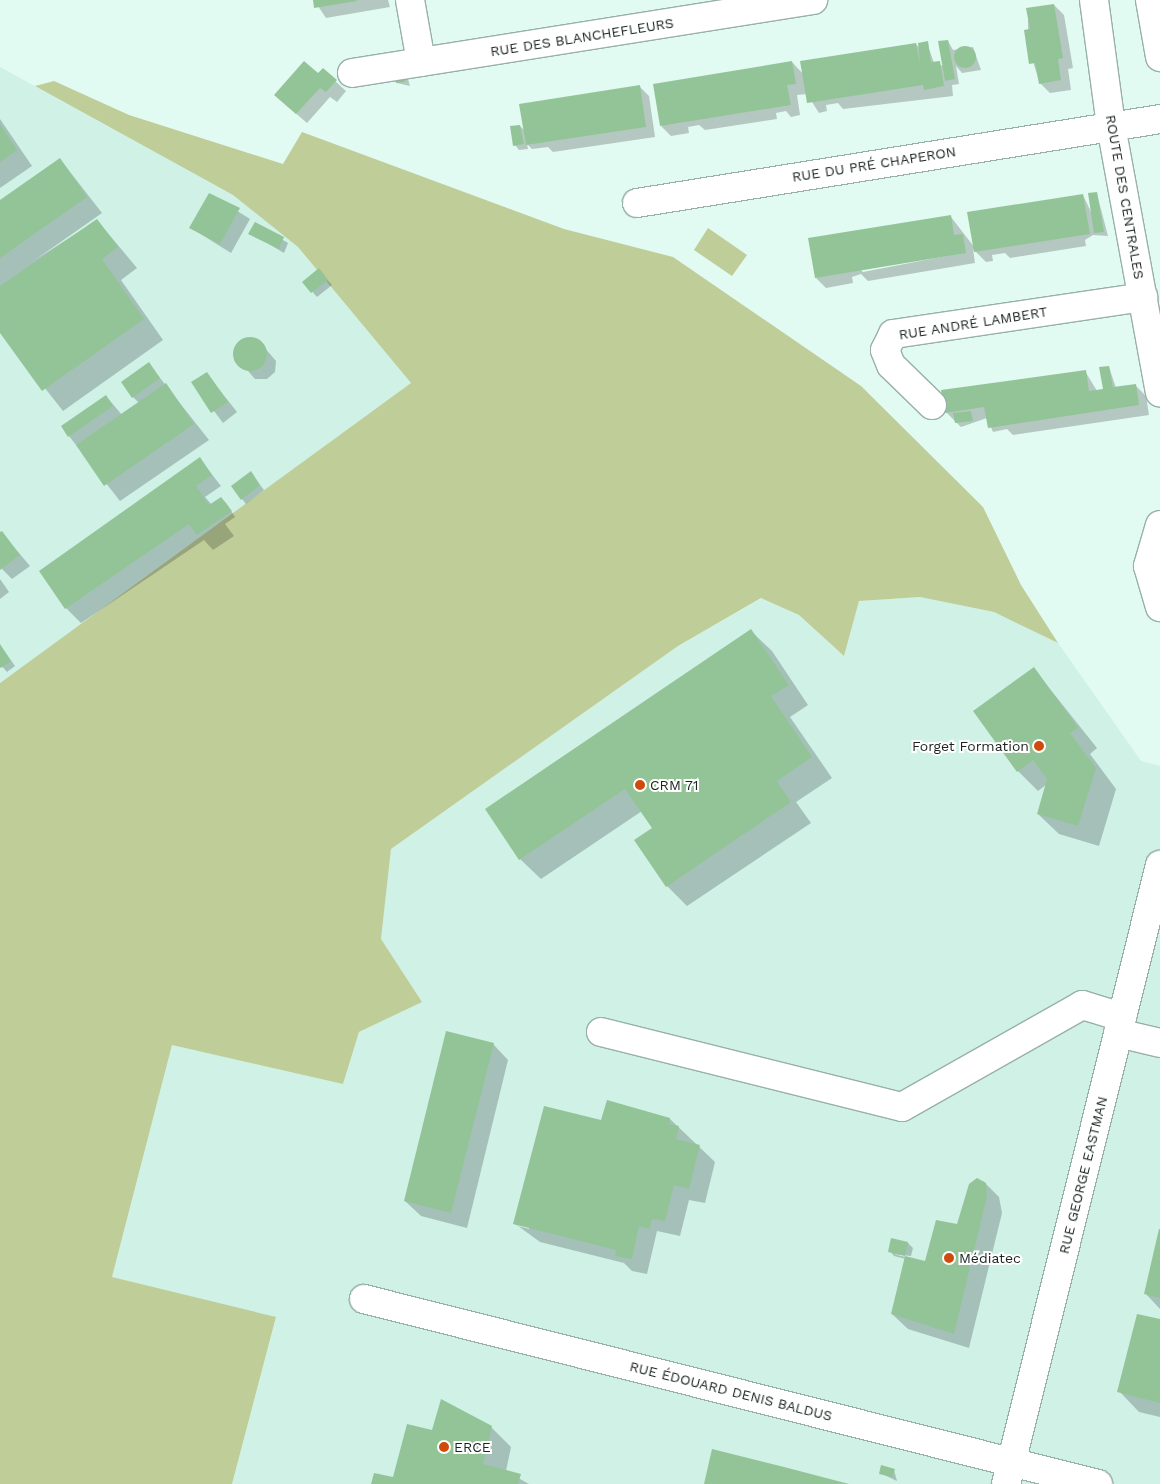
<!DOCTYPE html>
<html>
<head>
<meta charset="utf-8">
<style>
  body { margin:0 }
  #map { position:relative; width:1160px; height:1484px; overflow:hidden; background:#e1faf2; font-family:"Work Sans",sans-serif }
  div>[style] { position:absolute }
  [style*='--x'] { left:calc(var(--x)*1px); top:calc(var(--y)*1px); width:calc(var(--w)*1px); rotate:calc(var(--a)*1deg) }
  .built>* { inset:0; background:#cff1e6 }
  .green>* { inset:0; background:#bfcd99 }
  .shadow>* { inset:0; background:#0003 }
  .building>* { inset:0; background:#93c497 }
  .round { border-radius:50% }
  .roads { filter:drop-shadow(1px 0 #98b0a8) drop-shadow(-1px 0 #98b0a8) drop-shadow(0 1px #98b0a8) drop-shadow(0 -1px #98b0a8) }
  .minor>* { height:28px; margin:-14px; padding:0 14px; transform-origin:14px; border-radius:14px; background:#fff }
  .tertiary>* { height:28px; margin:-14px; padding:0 14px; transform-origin:14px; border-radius:14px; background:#fff }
  .dots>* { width:14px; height:14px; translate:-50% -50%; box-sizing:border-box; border:2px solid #fff; border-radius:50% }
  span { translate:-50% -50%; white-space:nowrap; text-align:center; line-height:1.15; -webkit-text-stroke:4px #fff; paint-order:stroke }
  .street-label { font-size:14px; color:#1a2320 }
  .poi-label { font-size:14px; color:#1a2320 }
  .right { translate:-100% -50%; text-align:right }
  .left { translate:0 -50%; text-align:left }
</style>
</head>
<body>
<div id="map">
  <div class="built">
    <div style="clip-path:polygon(0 67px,233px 195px,298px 247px,411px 383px,0 683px)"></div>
    <div style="clip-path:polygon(920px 597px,994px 612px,1058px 643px,1141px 761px,1160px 766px,1160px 1484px,232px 1484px,276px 1318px,112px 1277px,172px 1045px,343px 1084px,359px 1032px,422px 1002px,381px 939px,391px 849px,678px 646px,762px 598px,799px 615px,844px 656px,859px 601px)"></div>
  </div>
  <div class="green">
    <div style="clip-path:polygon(54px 81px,129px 115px,283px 164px,302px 132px,564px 229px,673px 257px,861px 386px,983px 507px,1021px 585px,1058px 643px,994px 612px,920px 597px,859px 601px,844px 656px,799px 615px,761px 598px,678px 646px,391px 849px,381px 939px,422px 1002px,359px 1032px,343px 1084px,172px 1045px,112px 1277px,276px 1317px,232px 1484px,0 1484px,0 683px,411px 383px,298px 247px,233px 195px,35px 86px)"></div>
    <div style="clip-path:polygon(708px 228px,747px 255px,732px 276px,694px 250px)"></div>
  </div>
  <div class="shadow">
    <div style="clip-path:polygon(314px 0,388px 0,390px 7px,326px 18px)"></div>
    <div style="clip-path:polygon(1054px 5px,1064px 15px,1073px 68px,1068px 69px,1071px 90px,1050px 93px,1040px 83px,1028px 47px,1028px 9px)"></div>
    <div style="clip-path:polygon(948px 41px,953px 50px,973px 47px,981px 70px,962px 73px,956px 66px,959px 84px,952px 85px,953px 96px,843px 109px,838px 103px,826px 105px,827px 111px,819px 113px,807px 94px,797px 95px,800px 115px,791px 117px,786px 111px,776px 113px,777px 119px,705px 130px,699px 125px,688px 127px,689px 133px,671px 136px,661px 126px,792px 62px,804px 75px,916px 44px,920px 49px,927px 43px,934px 63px,944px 66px)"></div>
    <div style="clip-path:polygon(323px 70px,346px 91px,337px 102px,330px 97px,307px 123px,286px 105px)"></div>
    <div style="clip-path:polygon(403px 74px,408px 79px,410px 86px,397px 83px)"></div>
    <div style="clip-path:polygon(639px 86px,649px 96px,655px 137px,553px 152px,548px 147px,532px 149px,527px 144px,528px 149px,519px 150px,515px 145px,520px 126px,525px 131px)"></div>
    <div style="clip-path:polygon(0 119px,32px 166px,0 188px)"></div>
    <div style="clip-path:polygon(60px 159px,102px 213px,35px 260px,97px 220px,137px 268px,121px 280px,163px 340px,63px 411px,0 331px,0 201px)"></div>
    <div style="clip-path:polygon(210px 194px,250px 219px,231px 253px,191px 228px)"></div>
    <div style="clip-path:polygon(evenodd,1097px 194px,1108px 236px,1093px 235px,1085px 240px,1086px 246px,1010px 258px,1005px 253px,992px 255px,993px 261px,986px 262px,973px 249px,975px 263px,868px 281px,861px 274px,852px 277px,853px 283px,826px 288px,816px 278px,951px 217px,975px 248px,1083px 195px,1092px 214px,1097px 194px,972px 251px,863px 272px,861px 270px,972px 251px)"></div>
    <div style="clip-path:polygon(255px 223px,288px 243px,284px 253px,250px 233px)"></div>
    <div style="clip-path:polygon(323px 275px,332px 285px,317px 297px,304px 282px)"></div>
    <div style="clip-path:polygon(247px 339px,258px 340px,276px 361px,275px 372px,267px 379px,255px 379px,235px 356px,238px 345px)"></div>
    <div style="clip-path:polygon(149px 364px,209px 440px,120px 501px,69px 436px,106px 396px,122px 415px,139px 403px,133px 397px)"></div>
    <div style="clip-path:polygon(1109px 367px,1116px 388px,1135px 385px,1146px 396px,1149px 415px,1013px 435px,1007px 429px,993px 432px,987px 418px,961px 427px,946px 412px,1085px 371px,1097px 391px,1106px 390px)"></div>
    <div style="clip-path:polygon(207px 374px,237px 412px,223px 423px,193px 383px)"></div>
    <div style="clip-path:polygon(200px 459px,221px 486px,205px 497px,212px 505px,221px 498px,226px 503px,235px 517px,225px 524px,234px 536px,213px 550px,204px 540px,81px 623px,66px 608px)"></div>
    <div style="clip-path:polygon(251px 473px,264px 490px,246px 504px,242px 499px)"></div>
    <div style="clip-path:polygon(2px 533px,30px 566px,12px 579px,0 567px)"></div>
    <div style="clip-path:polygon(0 579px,9px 592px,0 599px)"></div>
    <div style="clip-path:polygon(751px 631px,772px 651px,808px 705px,790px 717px,832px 778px,796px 802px,811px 823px,687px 906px,667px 886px,653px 828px,642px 811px,541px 879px,520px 859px)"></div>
    <div style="clip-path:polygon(0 645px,15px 666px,7px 672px,0 664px)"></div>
    <div style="clip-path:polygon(1034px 669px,1097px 748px,1090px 754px,1116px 789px,1099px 846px,1059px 834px,1038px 814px,1047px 784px,1038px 791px,1018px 771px)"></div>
    <div style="clip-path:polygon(493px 1044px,508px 1060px,467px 1228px,421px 1216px,405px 1201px)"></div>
    <div style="clip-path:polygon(evenodd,670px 1119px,715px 1162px,705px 1203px,689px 1200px,680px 1236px,657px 1231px,647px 1274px,632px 1271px,624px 1263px,540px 1242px,514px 1223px,602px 1121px,670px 1119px,518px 1224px,529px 1227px,529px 1229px,518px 1226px,518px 1224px)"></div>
    <div style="clip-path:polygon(983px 1181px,999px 1197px,1002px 1213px,969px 1348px,908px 1329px,892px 1314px,906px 1259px,894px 1256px,890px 1251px,892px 1239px,908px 1243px,913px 1248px,911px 1256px,893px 1254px,926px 1262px,958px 1225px)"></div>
    <div style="clip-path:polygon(1160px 1231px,1160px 1309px,1145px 1293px)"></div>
    <div style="clip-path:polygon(1160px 1321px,1160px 1417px,1139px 1412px,1119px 1391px)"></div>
    <div style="clip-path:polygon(491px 1427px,511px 1447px,506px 1471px,529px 1484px,373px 1484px,394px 1479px,432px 1431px)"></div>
    <div style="clip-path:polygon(894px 1470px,897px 1481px,880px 1473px)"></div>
  </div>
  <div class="building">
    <div style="clip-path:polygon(313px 0,357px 0,357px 1px,314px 8px)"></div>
    <div style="clip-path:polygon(1054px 4px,1063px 58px,1058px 59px,1061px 80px,1039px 84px,1035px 63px,1029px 64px,1024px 30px,1030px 29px,1026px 8px)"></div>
    <div style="clip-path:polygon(948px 40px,955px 79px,945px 81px,938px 41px)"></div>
    <div style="clip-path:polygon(928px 41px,931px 62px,940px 61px,944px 86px,924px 90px,923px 85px,807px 103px,800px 61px,916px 43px,920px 64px,918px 43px)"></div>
    <div class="round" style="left:954px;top:46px;width:22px;height:22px"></div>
    <div style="clip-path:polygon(304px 61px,318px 73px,323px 68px,337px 80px,326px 92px,320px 88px,296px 114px,274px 95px)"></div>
    <div style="clip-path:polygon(792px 61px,796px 84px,787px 85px,791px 105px,660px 126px,653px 84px)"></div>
    <div style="clip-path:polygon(404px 73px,405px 82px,396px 83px,394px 74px)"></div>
    <div style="clip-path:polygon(640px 85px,646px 127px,526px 145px,519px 104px)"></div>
    <div style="clip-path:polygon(0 124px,17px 150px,0 162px)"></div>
    <div style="clip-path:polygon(520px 125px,524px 144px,513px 146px,510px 126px)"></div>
    <div style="clip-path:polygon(60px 158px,87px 197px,0 258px,0 200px)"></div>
    <div style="clip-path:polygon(1097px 192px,1104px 232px,1094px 233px,1088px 193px)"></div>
    <div style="clip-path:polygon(209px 193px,240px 208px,220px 244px,189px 228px)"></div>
    <div style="clip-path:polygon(1083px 194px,1090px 234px,974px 252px,967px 212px)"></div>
    <div style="clip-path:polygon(951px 215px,954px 235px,963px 234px,966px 253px,815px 278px,808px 238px)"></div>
    <div style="clip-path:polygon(97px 219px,118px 247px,102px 259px,144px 319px,42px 391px,0 333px,0 286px)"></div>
    <div style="clip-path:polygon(255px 222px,284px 237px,279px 249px,248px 234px)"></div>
    <div style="clip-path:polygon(319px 268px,328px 280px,311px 293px,302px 282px)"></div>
    <div class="round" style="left:233px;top:337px;width:34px;height:34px"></div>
    <div style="clip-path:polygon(149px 362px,160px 378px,132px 398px,121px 382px)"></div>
    <div style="clip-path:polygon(1109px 366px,1113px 387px,1136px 384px,1139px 405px,988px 428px,984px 407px,945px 413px,941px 390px,1086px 370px,1089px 391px,1103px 389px,1099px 367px)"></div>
    <div style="clip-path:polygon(207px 372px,228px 402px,211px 413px,191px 382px)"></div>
    <div style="clip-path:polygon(166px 383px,194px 424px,104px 486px,76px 445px)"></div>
    <div style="clip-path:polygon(106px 395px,113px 406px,68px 437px,61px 426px)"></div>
    <div style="clip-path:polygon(971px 411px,973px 421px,955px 423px,953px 413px)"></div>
    <div style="clip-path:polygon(200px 457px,212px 475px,196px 486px,209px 505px,221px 497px,232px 511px,197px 535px,189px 524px,65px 609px,39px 571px)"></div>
    <div style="clip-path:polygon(251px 471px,260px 485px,241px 500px,231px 486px)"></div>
    <div style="clip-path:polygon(2px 531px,20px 555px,0 570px,0 532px)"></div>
    <div style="clip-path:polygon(751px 629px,789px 685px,771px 696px,812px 757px,777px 781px,791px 802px,666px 887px,634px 840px,652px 828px,625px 789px,519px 860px,485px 809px)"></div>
    <div style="clip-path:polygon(0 644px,11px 661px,1px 668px,0 667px)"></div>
    <div style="clip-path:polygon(1034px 667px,1078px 728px,1070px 733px,1096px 768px,1078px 826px,1037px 814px,1047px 779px,1033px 760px,1017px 772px,973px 711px)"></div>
    <div style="clip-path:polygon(446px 1031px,494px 1043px,451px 1213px,404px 1201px)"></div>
    <div style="clip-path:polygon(607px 1100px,670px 1118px,669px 1124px,679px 1126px,676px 1139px,700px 1145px,689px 1189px,674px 1185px,665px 1221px,652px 1219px,650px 1229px,639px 1226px,632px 1259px,615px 1256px,616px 1250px,513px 1224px,544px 1106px,601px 1120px)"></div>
    <div style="clip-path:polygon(977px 1178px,986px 1183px,987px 1196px,954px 1334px,891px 1314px,905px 1256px,925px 1261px,936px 1220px,957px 1224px,969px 1184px)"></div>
    <div style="clip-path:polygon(1159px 1229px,1160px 1229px,1160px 1298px,1144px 1294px)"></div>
    <div style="clip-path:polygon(891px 1238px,908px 1242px,905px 1256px,888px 1252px)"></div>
    <div style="clip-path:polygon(1137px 1314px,1160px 1319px,1160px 1403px,1117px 1392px)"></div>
    <div style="clip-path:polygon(441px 1399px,492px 1426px,483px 1464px,521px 1474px,518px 1484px,371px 1484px,374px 1473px,393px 1477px,407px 1424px,432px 1430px)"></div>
    <div style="clip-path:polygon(712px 1449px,784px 1467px,849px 1484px,704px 1484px)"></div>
    <div style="clip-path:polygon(881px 1465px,895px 1469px,892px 1477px,879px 1474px)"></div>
  </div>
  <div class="roads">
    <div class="minor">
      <div style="--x:410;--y:0;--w:63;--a:79.9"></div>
      <div style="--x:1094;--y:0;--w:127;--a:82.3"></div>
      <div style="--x:1111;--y:126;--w:271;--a:79.6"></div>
      <div style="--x:352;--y:73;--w:467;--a:-9"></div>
      <div style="--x:637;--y:203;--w:530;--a:-9.12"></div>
      <div style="--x:932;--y:405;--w:57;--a:-135.7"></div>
      <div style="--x:891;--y:365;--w:16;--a:-112"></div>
      <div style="--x:885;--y:350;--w:18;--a:-63"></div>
      <div style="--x:893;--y:334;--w:253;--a:-8.4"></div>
      <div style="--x:601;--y:1032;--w:310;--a:14"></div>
      <div style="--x:902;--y:1107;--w:207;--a:-29.5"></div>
      <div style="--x:1082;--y:1005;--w:42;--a:16.7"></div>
      <div style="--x:1118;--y:1033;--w:43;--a:13.4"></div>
      <div style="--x:364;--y:1299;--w:757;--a:14.15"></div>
      <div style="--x:1006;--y:1484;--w:638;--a:-76.03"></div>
    </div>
    <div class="tertiary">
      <div style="--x:1150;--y:0;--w:58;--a:80"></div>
      <div style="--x:1160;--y:525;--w:43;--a:106.3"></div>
      <div style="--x:1148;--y:566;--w:43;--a:73.7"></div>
    </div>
  </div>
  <div class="dots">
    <div style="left:1039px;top:746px;background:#d04a0b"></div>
    <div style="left:640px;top:785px;background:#d04a0b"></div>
    <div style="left:949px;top:1258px;background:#d04a0b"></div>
    <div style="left:444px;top:1447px;background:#d04a0b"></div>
  </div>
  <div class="street-label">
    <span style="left:582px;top:37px;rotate:-9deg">RUE DES BLANCHEFLEURS</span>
    <span style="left:874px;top:164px;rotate:-9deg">RUE DU PRÉ CHAPERON</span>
    <span style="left:1125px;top:197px;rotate:80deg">ROUTE DES CENTRALES</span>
    <span style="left:973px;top:323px;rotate:-9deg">RUE ANDRÉ LAMBERT</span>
    <span style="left:1083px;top:1175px;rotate:-76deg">RUE GEORGE EASTMAN</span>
    <span style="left:731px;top:1391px;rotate:14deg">RUE ÉDOUARD DENIS BALDUS</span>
  </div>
  <div class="poi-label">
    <span class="right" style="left:1029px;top:746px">Forget Formation</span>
    <span class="left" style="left:650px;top:785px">CRM 71</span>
    <span class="left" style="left:959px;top:1258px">Médiatec</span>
    <span class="left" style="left:454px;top:1447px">ERCE</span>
  </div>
</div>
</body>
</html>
